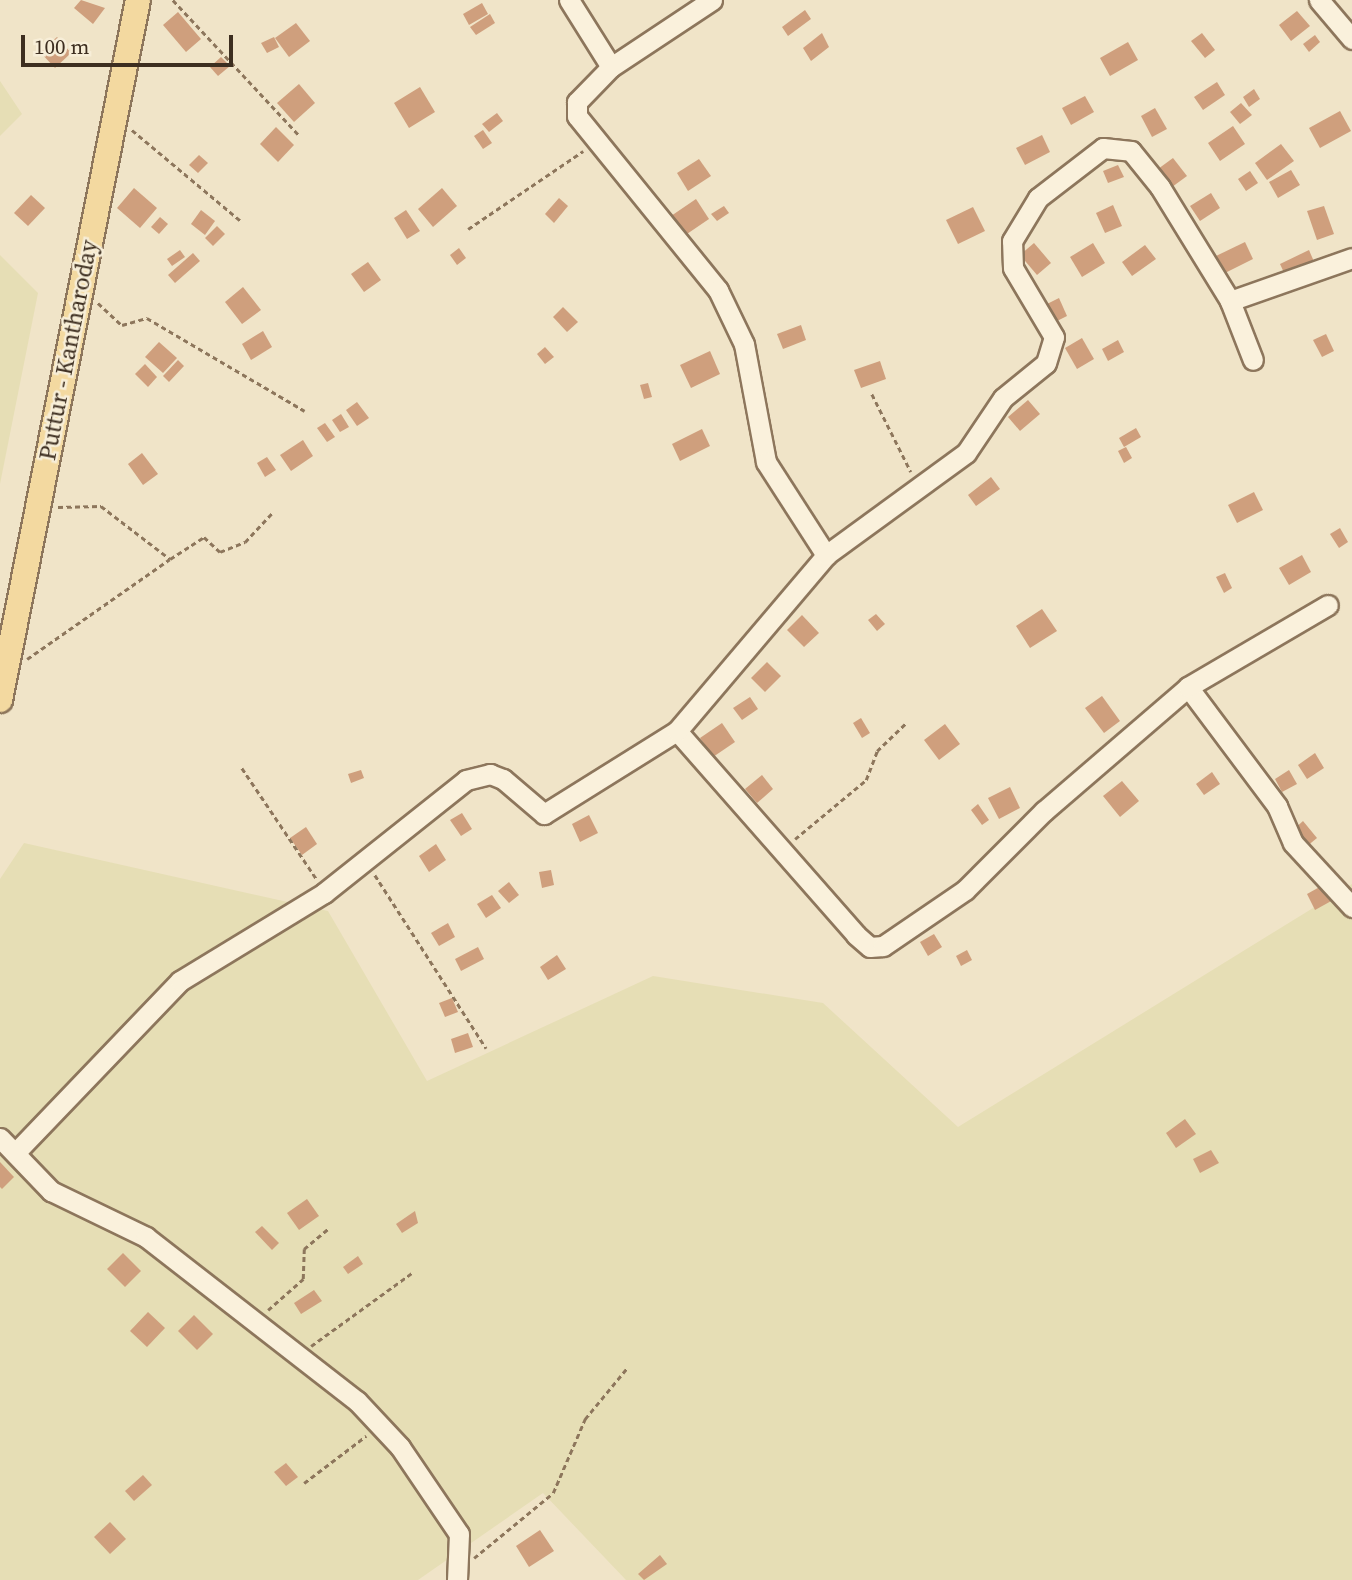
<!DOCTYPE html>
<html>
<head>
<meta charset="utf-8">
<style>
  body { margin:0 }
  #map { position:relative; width:1352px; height:1580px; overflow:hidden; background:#f0e4c8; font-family:"Source Serif 4",serif }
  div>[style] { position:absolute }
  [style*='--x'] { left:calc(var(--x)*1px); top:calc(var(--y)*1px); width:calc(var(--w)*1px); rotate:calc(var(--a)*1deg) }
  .farmland>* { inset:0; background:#e6deb5 }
  .building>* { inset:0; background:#cf9f7d }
  .path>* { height:2.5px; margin-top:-1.25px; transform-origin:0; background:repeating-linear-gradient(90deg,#8d765c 0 5px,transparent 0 8.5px) }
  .roads { filter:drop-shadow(2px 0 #8d765c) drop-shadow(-2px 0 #8d765c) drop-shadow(0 2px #8d765c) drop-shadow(0 -2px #8d765c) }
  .minor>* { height:19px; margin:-9.5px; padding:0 9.5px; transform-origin:9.5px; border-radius:9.5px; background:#faf1dc }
  .major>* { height:24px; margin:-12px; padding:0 12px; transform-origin:12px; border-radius:12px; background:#f3d9a0 }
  span { translate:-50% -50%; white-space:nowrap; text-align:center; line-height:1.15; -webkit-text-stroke:5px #f7eed8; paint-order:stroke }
  .street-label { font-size:24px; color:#3d2e20 }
  .scale { position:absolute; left:21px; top:35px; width:212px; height:32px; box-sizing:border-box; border:4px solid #3d2e20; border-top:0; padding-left:9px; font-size:21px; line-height:24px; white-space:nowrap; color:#3d2e20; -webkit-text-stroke:5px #f7eed8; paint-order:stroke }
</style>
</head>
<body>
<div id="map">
  <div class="farmland">
    <div style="clip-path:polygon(0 81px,22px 114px,0 136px)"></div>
    <div style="clip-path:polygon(0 255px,38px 293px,0 484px)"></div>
    <div style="clip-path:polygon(24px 843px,328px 911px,427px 1081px,653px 976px,823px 1003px,958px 1127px,1352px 884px,1352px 1580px,626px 1580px,543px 1493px,418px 1580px,0 1580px,0 879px)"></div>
  </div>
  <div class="building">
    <div style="clip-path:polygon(81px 0,105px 8px,93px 24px,74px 8px)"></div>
    <div style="clip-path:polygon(482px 3px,488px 14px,469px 25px,463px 14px)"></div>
    <div style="clip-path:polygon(805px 10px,811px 19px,788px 36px,782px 27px)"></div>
    <div style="clip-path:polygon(1297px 11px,1310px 26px,1291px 41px,1279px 25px)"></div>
    <div style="clip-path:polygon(178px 12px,201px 39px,186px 52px,163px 25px)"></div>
    <div style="clip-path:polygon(490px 14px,495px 23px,476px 35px,470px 27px)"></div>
    <div style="clip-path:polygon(296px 23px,310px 41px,289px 57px,275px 38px)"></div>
    <div style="clip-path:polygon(822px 33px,829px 47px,811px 61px,803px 48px)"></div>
    <div style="clip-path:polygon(1202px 33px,1215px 50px,1205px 58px,1191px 41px)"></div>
    <div style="clip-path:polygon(1315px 35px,1320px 42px,1309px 52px,1303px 44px)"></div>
    <div style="clip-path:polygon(57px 37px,71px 53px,55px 68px,40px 52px)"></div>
    <div style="clip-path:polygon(274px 37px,279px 47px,267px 53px,261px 43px)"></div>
    <div style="clip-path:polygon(1128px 42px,1138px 60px,1110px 76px,1100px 58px)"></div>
    <div style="clip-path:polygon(221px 57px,230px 66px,218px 76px,210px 67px)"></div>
    <div style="clip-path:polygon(1217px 82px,1225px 95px,1203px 110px,1194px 97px)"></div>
    <div style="clip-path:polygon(299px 84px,315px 103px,294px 122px,277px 103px)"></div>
    <div style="clip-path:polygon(420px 87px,435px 112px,409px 128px,394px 103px)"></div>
    <div style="clip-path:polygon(1254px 89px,1260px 99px,1249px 107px,1243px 97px)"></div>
    <div style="clip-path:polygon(1085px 96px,1094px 112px,1071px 125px,1062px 108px)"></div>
    <div style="clip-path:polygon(1241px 103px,1252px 115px,1240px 124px,1230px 112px)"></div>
    <div style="clip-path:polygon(1155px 108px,1167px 129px,1152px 137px,1141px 116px)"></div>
    <div style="clip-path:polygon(1340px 111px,1351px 131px,1320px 148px,1309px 128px)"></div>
    <div style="clip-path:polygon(497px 113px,503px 121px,489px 132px,482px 124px)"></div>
    <div style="clip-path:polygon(1233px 126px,1245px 144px,1220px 161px,1208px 143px)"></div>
    <div style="clip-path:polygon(276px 127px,294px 145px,278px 162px,260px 144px)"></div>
    <div style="clip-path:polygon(483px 130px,492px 143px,483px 149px,474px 136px)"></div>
    <div style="clip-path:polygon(1042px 135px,1050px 152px,1025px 165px,1016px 148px)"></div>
    <div style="clip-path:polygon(1281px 144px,1294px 161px,1267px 180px,1255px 163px)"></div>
    <div style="clip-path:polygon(199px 155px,208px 163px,198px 173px,189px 165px)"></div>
    <div style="clip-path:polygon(1173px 158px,1187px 176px,1172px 187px,1158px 169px)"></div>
    <div style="clip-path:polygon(699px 159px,711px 176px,688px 191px,677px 173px)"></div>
    <div style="clip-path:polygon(1118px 165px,1124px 177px,1108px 183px,1103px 171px)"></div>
    <div style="clip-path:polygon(1291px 170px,1300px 185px,1278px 198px,1269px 182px)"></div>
    <div style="clip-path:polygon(1250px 171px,1258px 183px,1246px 191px,1238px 179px)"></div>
    <div style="clip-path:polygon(134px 188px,157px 208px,140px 228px,117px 208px)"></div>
    <div style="clip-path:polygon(442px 188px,457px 206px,433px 227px,418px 209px)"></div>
    <div style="clip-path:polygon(1211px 193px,1220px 208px,1200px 221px,1190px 206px)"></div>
    <div style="clip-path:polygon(31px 195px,45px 208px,28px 226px,14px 213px)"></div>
    <div style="clip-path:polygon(559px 198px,568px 206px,554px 223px,545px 214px)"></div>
    <div style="clip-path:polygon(696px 199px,709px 219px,684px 236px,671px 216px)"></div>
    <div style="clip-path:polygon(1113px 205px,1122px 226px,1105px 233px,1096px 213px)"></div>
    <div style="clip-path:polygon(724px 206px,729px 213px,717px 221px,711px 214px)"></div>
    <div style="clip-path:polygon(1324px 206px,1334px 234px,1317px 240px,1307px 211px)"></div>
    <div style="clip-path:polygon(973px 207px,985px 231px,958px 244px,946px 220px)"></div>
    <div style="clip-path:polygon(201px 210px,215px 221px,205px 235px,191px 224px)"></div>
    <div style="clip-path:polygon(406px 210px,420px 231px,407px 239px,394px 218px)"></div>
    <div style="clip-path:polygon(160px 217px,168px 224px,159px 234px,151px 227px)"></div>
    <div style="clip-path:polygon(217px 226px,225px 234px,213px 246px,205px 238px)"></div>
    <div style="clip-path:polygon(1245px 242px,1253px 259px,1225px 273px,1216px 256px)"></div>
    <div style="clip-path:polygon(1034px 243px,1051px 263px,1037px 275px,1020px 255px)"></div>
    <div style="clip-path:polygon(1093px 243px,1105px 263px,1082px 277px,1070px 257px)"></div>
    <div style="clip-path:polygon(1145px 245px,1156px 259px,1132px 276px,1122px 262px)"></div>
    <div style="clip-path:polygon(459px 248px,466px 258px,457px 265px,450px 255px)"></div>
    <div style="clip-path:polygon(180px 250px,185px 257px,172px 266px,167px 259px)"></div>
    <div style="clip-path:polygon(1309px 250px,1315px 264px,1286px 277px,1280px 264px)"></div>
    <div style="clip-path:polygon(193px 253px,200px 261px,175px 283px,168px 275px)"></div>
    <div style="clip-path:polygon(368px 262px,381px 280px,364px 292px,351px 274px)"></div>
    <div style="clip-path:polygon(243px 287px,261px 310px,242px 324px,225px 302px)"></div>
    <div style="clip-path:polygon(1059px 298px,1067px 316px,1053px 323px,1045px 305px)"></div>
    <div style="clip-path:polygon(563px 307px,578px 322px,567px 332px,553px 317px)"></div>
    <div style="clip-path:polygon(801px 325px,806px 340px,783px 349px,777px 334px)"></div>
    <div style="clip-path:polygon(263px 331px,272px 347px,251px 360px,242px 344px)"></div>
    <div style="clip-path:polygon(1326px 334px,1334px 351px,1322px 357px,1313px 340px)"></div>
    <div style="clip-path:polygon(1082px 338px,1094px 359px,1077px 369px,1065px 348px)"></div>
    <div style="clip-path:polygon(1118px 340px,1124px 352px,1108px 361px,1102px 349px)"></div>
    <div style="clip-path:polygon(159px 342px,177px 358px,163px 373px,145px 357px)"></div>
    <div style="clip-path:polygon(545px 347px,554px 357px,545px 364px,537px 354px)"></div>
    <div style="clip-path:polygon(710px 351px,720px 374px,691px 388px,680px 365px)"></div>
    <div style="clip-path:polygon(178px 360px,184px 366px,169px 382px,163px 376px)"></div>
    <div style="clip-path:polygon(880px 361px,886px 379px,861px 388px,854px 370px)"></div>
    <div style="clip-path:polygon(145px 364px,157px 377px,148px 387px,135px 374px)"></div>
    <div style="clip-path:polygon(648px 383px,652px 397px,644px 399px,640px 385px)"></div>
    <div style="clip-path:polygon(1028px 400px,1040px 414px,1020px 431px,1008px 417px)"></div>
    <div style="clip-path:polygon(357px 402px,369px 418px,357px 426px,346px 410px)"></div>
    <div style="clip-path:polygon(341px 414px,349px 427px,340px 432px,332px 420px)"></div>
    <div style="clip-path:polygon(325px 423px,335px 437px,327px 442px,317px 428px)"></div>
    <div style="clip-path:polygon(1136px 428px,1141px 437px,1124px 447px,1119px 438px)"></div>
    <div style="clip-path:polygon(702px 429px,710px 446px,680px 461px,672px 444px)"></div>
    <div style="clip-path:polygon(303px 440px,313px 456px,291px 471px,280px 455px)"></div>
    <div style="clip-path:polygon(1126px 447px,1132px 458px,1124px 463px,1118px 451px)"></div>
    <div style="clip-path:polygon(142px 453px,158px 474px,143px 485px,128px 464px)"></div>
    <div style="clip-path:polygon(267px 457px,276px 470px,265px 477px,257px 463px)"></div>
    <div style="clip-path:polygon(991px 477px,1000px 489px,976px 506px,968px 495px)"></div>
    <div style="clip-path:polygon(1254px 492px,1263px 510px,1237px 523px,1228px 505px)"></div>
    <div style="clip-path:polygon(1340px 528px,1348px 542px,1339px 548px,1330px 534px)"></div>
    <div style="clip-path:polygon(1302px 555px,1311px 572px,1289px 585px,1279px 568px)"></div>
    <div style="clip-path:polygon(1225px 573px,1232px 588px,1224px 593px,1216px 577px)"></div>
    <div style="clip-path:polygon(1042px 609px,1057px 631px,1030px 648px,1016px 626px)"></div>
    <div style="clip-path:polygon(876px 614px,885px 624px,877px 631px,868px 620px)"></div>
    <div style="clip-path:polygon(802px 615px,819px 633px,804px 647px,787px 630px)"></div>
    <div style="clip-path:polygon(767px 662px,781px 676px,765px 692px,751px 678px)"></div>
    <div style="clip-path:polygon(1102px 696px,1120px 721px,1104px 733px,1085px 708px)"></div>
    <div style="clip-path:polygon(750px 697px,758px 709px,742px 720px,733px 708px)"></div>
    <div style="clip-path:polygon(861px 718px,870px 733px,862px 738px,853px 723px)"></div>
    <div style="clip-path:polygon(722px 723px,735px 742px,713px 757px,700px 738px)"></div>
    <div style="clip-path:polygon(945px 724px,960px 744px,939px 760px,924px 740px)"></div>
    <div style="clip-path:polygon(1315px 753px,1324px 768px,1307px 779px,1298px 765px)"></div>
    <div style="clip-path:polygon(361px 770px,364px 778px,351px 783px,348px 774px)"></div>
    <div style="clip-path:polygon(1289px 770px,1297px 784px,1282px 792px,1275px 779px)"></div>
    <div style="clip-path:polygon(1212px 772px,1220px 784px,1204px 795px,1196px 784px)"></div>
    <div style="clip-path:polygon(762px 775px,773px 789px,757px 803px,745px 789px)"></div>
    <div style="clip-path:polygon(1122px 781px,1139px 801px,1120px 817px,1103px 796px)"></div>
    <div style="clip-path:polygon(1010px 787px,1020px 808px,999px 819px,988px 798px)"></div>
    <div style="clip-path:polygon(978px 804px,989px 820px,982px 825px,971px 810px)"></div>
    <div style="clip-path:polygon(462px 813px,472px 829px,461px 836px,450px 820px)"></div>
    <div style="clip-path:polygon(589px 815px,598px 833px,580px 842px,572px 824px)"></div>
    <div style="clip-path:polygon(1303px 821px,1317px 838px,1306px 847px,1292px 831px)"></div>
    <div style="clip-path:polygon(306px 827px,317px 844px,302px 855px,290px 838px)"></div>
    <div style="clip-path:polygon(436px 844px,446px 860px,429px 872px,419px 856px)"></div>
    <div style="clip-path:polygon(551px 870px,554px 885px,542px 888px,539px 872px)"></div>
    <div style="clip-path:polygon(509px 882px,519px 895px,509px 903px,498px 891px)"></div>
    <div style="clip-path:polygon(1325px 884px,1333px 900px,1315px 910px,1307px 894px)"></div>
    <div style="clip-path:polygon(492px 895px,501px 908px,486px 918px,477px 904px)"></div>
    <div style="clip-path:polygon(448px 923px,455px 937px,439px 946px,431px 933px)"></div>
    <div style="clip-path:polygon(934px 934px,942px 947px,928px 956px,920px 942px)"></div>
    <div style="clip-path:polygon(478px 947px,484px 959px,461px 971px,455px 959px)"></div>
    <div style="clip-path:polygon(967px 950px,972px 960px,961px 966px,956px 956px)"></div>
    <div style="clip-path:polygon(557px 955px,566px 969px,548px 980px,540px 967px)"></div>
    <div style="clip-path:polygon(452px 998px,458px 1012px,445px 1017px,439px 1003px)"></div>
    <div style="clip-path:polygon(468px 1033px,473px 1047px,455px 1053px,451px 1039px)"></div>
    <div style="clip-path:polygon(1185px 1119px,1196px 1134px,1176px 1148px,1166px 1133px)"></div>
    <div style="clip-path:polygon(1211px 1150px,1219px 1163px,1200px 1173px,1193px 1159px)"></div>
    <div style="clip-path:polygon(0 1162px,14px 1177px,2px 1189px,0 1187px)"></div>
    <div style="clip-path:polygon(307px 1199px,319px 1216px,299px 1230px,287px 1213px)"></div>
    <div style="clip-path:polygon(415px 1211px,418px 1223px,402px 1233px,396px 1224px)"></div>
    <div style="clip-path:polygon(262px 1226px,279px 1243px,272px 1250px,255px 1232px)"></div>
    <div style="clip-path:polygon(123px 1253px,141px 1271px,125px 1287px,107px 1269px)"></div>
    <div style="clip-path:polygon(358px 1256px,363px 1264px,348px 1274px,343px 1267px)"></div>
    <div style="clip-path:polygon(314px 1290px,322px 1301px,301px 1314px,294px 1303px)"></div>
    <div style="clip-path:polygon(148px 1312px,165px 1328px,147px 1347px,130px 1331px)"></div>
    <div style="clip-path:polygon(194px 1315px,213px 1334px,197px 1350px,178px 1331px)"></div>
    <div style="clip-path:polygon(286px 1463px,298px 1477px,286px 1486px,274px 1472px)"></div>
    <div style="clip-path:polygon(143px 1475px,152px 1485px,134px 1501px,125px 1491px)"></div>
    <div style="clip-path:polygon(110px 1522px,126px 1539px,110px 1554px,94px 1537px)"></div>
    <div style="clip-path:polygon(540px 1530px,554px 1551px,529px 1567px,516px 1546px)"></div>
    <div style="clip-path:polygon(660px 1555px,667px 1564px,644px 1580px,638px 1574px)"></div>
  </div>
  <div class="path">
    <div style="--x:173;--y:0;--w:185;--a:47"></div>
    <div style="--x:132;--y:130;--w:143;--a:39.9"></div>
    <div style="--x:468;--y:229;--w:139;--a:-34.1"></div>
    <div style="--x:98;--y:303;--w:33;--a:43"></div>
    <div style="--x:122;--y:325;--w:26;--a:-16"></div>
    <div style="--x:147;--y:318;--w:183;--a:30.5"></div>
    <div style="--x:872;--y:394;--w:87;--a:63.4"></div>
    <div style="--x:58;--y:507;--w:43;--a:-1.3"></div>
    <div style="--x:101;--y:506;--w:87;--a:37.5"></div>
    <div style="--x:170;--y:559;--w:40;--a:-32.9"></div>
    <div style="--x:204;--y:537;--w:22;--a:43"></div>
    <div style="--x:220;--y:552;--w:27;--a:-22"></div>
    <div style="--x:245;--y:542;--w:40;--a:-47"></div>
    <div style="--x:27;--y:659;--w:174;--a:-35"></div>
    <div style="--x:242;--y:768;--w:133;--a:56.1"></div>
    <div style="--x:795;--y:839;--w:92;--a:-39.7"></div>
    <div style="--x:866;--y:780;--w:31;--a:-69"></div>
    <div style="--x:877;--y:751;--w:39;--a:-44"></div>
    <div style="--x:375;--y:875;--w:206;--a:57.3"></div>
    <div style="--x:268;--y:1310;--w:47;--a:-41.5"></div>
    <div style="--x:303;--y:1279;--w:30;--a:-88"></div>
    <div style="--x:304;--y:1249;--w:31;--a:-40"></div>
    <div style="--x:311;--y:1346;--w:125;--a:-35.9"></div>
    <div style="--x:304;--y:1483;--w:78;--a:-37.2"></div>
    <div style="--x:474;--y:1558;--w:102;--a:-39.4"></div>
    <div style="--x:553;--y:1493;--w:81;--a:-66.6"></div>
    <div style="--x:585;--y:1419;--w:66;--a:-50.5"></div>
  </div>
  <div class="roads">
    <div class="minor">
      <div style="--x:569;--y:0;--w:79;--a:57.9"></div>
      <div style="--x:712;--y:0;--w:121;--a:146.4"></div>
      <div style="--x:611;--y:67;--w:49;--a:134.2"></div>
      <div style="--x:577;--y:102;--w:14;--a:90"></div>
      <div style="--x:577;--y:116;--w:224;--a:51"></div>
      <div style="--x:718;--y:290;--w:60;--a:64.3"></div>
      <div style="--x:744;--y:344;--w:120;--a:79.4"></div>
      <div style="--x:766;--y:462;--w:111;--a:57.2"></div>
      <div style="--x:1319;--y:0;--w:51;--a:49.8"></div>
      <div style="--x:1230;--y:301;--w:129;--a:-19.4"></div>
      <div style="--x:1188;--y:687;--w:149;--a:53.2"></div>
      <div style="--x:1277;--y:806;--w:40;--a:66.6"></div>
      <div style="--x:1293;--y:843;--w:87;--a:47.3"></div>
      <div style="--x:677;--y:731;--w:271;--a:48.7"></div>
      <div style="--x:856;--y:935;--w:18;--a:41"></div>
      <div style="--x:870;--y:947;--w:13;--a:-4"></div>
      <div style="--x:883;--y:946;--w:99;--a:-34.3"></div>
      <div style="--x:965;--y:890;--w:112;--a:-45"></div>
      <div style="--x:1044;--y:811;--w:190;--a:-40.7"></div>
      <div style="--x:1188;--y:687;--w:162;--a:-30.4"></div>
      <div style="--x:0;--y:1138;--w:74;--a:46.1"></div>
      <div style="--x:51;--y:1191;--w:106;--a:25.8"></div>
      <div style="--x:146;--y:1237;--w:267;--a:37.9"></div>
      <div style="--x:357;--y:1401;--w:63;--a:46.9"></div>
      <div style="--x:400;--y:1447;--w:105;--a:55.9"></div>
      <div style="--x:459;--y:1534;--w:46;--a:92.5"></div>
      <div style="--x:16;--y:1152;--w:237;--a:-46.2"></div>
      <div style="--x:180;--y:981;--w:169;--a:-31.4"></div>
      <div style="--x:324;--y:893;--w:181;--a:-38.5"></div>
      <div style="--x:466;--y:780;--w:25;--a:-14"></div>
      <div style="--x:490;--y:774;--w:14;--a:21"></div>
      <div style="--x:503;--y:779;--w:54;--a:40.5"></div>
      <div style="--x:544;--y:814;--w:157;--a:-32"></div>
      <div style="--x:677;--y:731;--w:231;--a:-49.7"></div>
      <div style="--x:826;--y:555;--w:173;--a:-36.1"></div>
      <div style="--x:966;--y:453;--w:66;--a:-56.1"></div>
      <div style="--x:1003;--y:398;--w:55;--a:-39.1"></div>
      <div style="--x:1046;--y:363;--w:27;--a:-73"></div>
      <div style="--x:1054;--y:337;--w:80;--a:-120.7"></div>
      <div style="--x:1013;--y:268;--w:27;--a:-92"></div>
      <div style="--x:1012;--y:241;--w:50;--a:-58.8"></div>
      <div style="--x:1038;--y:198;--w:82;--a:-37.6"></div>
      <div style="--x:1103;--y:148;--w:28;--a:6"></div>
      <div style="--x:1131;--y:151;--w:46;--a:51.1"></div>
      <div style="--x:1160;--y:187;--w:134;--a:58.4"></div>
      <div style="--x:1230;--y:301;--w:63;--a:68.7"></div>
    </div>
    <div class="major">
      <div style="--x:0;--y:700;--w:713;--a:-78.85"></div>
    </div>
  </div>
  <div class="street-label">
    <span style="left:68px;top:350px;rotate:-79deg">Puttur - Kantharoday</span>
  </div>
  <div class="scale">100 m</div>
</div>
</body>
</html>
